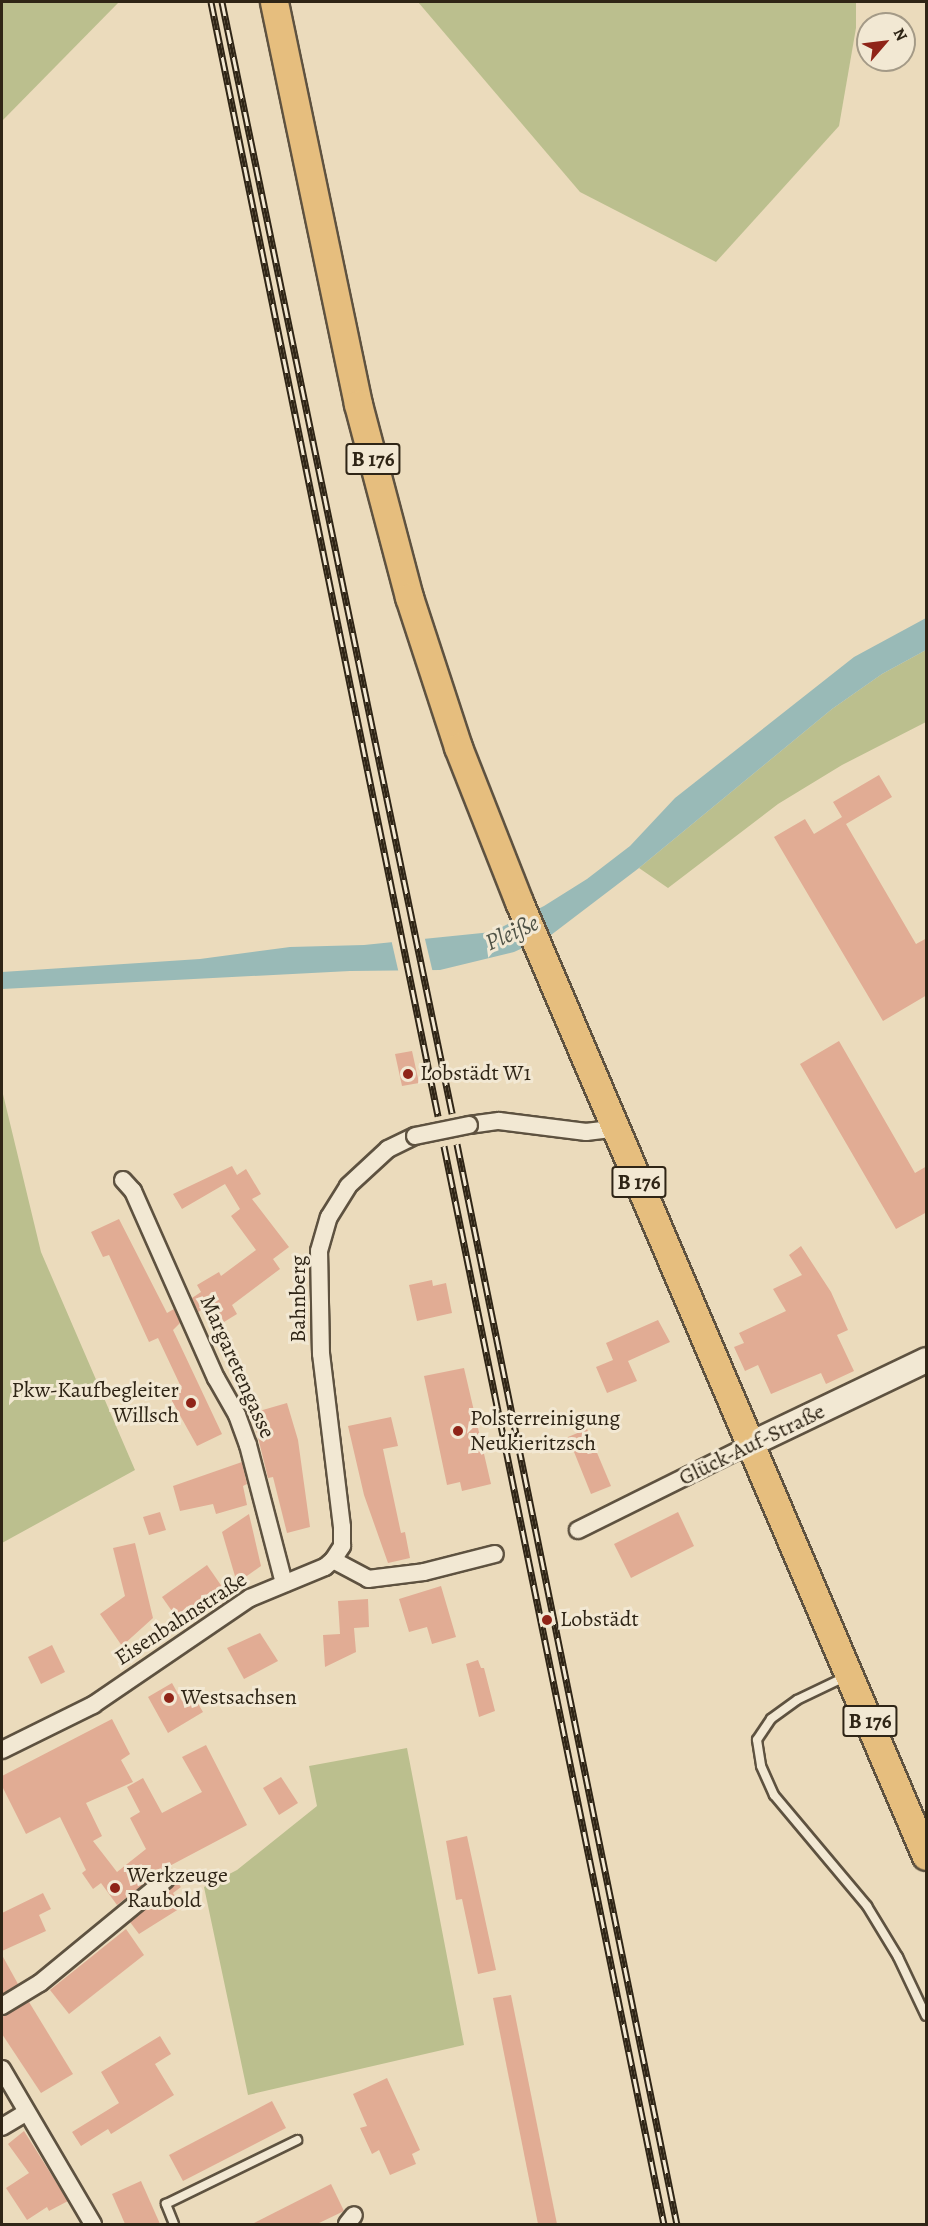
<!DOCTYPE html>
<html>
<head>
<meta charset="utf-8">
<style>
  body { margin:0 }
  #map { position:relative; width:928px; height:2226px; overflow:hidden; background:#ebdbbc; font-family:Alegreya,serif }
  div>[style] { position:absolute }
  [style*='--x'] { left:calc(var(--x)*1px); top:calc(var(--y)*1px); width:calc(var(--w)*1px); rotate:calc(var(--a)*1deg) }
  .green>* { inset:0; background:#bbbf8e }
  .water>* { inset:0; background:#99bab7 }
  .pier>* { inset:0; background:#ebdbbc }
  .building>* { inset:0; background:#e1ac94 }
  .roads { filter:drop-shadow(2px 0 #5e5240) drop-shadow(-2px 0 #5e5240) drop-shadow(0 2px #5e5240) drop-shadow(0 -2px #5e5240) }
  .lane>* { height:8px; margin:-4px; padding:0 4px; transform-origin:4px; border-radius:4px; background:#f2e8d3 }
  .street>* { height:16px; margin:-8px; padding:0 8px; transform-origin:8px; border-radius:8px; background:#f2e8d3 }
  .secondary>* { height:24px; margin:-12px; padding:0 12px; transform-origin:12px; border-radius:12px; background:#f2e8d3 }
  .primary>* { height:27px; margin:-13.5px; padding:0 13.5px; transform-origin:13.5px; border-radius:13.5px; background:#e6be7e }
  .rail>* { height:7px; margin-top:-3.5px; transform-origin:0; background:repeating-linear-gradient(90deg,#f2e8d3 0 14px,#2f2516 0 28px); box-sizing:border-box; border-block:2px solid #2f2516 }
  .bridges { filter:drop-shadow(2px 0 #5e5240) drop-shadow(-2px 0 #5e5240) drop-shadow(0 2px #5e5240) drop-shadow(0 -2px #5e5240) }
  .street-bridge>* { height:16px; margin:-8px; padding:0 8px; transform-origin:8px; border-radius:8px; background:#f2e8d3 }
  .dots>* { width:16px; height:16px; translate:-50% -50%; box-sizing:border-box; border:3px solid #f2e8d3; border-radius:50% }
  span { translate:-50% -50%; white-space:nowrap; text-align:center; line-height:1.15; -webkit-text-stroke:6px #f2e8d3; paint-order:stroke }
  .shield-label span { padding:2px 4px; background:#f2e8d3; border:2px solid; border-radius:4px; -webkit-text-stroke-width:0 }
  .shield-label { font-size:21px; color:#2f2516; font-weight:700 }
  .poi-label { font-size:22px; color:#2f2516 }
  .left { translate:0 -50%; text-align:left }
  .right { translate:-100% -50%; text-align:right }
  .street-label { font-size:22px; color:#2f2516 }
  .water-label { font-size:24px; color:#4f5246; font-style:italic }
  .frame { position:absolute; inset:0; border:3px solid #2f2516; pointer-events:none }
  .north { position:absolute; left:856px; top:12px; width:60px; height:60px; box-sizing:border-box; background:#f2e8d3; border:2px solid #a49a87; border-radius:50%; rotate:62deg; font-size:16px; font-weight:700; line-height:24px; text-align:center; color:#2f2516 }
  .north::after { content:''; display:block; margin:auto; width:21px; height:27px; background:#8f2418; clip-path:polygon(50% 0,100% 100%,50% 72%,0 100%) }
</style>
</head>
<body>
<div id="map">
  <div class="green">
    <div style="clip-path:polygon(2px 2px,119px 2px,2px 121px)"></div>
    <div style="clip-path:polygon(418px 2px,856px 2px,856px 28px,839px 126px,716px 262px,580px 192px)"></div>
    <div style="clip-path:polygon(926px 650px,926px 722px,842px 765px,778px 804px,668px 888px,639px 868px,832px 709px,882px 674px)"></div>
    <div style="clip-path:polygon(2px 1090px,41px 1252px,135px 1470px,2px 1543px)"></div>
    <div style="clip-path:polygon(407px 1748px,464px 2045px,248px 2095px,204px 1887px,237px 1870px,317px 1806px,309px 1766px)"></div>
  </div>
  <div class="water">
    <div style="clip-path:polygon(926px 618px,926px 650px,882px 674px,832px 709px,639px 868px,551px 935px,514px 952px,440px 970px,350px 971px,2px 989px,2px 972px,200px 959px,290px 947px,364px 945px,492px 932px,544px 906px,587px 879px,630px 846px,675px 798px,854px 657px)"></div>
  </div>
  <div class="pier">
    <div style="clip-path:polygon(424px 935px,433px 973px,399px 974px,391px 939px)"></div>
  </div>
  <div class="building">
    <div style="clip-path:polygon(879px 775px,892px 797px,846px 824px,916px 944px,927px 938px,927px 995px,883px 1021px,774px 837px,805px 819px,814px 834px,842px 817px,833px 802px)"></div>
    <div style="clip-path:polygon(839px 1041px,915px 1173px,927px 1166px,927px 1212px,896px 1229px,800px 1064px)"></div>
    <div style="clip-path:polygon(412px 1051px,419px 1083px,402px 1086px,395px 1054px)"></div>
    <div style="clip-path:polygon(232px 1166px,237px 1175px,246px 1169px,261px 1194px,252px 1199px,289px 1247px,273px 1259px,280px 1269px,232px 1305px,237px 1314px,224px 1322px,213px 1303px,198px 1312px,192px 1298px,201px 1292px,197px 1285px,219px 1272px,221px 1276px,256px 1250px,231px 1216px,240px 1209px,225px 1184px,182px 1209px,173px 1194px)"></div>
    <div style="clip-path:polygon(119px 1219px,167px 1313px,174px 1309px,180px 1323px,173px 1330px,222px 1434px,197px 1446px,172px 1401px,172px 1394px,182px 1389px,158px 1338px,149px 1342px,109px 1255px,103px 1257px,91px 1232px)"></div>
    <div style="clip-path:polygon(801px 1246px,831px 1292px,848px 1330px,837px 1335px,854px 1371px,826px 1384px,821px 1373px,771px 1394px,758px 1365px,745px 1371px,734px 1347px,744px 1343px,739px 1333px,786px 1311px,773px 1289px,802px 1275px,789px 1255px)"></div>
    <div style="clip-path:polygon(432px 1280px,433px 1286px,446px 1283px,452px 1313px,417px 1321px,409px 1285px)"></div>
    <div style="clip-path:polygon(658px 1320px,670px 1342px,628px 1361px,637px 1381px,607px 1393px,596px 1367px,613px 1360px,606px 1343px)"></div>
    <div style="clip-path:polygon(464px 1368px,491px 1484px,462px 1491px,460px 1482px,447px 1485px,424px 1376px)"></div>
    <div style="clip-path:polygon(287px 1403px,298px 1440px,310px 1527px,287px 1533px,273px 1477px,268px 1478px,252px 1413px)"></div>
    <div style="clip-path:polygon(391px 1417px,398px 1446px,383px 1449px,401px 1533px,405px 1532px,410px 1558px,388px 1563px,364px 1495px,348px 1426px)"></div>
    <div style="clip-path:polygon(587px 1429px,611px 1486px,591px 1494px,568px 1437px)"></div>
    <div style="clip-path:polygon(242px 1462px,247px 1484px,243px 1486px,247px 1505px,216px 1514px,213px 1504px,180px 1511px,173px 1486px)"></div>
    <div style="clip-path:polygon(160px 1512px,166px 1530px,149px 1535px,143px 1517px)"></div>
    <div style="clip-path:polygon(678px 1512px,694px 1546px,631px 1578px,614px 1544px)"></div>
    <div style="clip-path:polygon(249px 1514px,261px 1566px,237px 1583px,222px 1532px)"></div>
    <div style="clip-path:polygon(135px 1543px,153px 1618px,122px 1646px,100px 1614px,125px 1596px,113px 1548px)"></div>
    <div style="clip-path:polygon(207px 1565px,225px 1591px,181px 1624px,162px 1597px)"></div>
    <div style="clip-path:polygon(441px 1586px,456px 1637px,432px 1644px,427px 1627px,409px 1632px,399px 1599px)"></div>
    <div style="clip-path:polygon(368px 1599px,369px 1627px,354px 1628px,356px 1652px,325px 1667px,323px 1635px,340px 1634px,338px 1601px)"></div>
    <div style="clip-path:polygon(260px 1633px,278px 1661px,244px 1679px,227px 1648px)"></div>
    <div style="clip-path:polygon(52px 1645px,65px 1672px,41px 1684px,28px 1657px)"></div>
    <div style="clip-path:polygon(478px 1660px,481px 1668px,484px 1668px,495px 1711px,479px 1717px,466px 1664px)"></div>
    <div style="clip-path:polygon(172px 1683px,182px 1701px,193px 1695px,203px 1712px,168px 1733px,148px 1697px)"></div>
    <div style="clip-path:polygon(112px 1719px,130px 1754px,121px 1760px,133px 1782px,86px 1803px,102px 1836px,93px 1841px,117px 1872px,146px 1849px,130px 1818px,140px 1812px,127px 1787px,143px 1778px,162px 1813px,202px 1792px,182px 1757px,206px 1745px,247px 1825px,160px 1871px,117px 1905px,101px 1883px,93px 1889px,82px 1873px,86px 1870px,60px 1817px,26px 1834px,2px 1786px,2px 1776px)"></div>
    <div style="clip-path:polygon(281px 1777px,298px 1803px,279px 1815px,263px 1788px)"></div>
    <div style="clip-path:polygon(467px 1836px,496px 1970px,478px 1974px,462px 1899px,456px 1900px,446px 1841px)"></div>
    <div style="clip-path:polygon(176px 1881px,181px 1887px,173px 1893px,182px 1907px,139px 1934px,130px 1922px)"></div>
    <div style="clip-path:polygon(43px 1893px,51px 1909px,39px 1915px,46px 1931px,2px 1951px,2px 1913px)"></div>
    <div style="clip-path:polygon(126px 1929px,144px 1955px,69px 2014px,50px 1990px)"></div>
    <div style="clip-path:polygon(2px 1955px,18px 1984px,2px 1994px)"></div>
    <div style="clip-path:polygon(511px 1995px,557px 2224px,538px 2224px,493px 1998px)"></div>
    <div style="clip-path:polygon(29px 2002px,73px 2074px,41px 2093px,2px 2034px,2px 2016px)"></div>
    <div style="clip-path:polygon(160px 2036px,171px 2054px,155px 2064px,174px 2095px,111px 2134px,108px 2129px,81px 2146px,72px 2132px,119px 2103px,101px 2072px)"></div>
    <div style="clip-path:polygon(387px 2078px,420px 2150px,412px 2154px,416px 2164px,390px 2175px,379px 2150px,372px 2154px,360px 2128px,367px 2126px,353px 2094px)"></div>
    <div style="clip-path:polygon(272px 2101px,286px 2128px,183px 2181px,169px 2155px)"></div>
    <div style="clip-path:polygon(24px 2131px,68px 2201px,49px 2211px,47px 2207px,27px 2220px,6px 2188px,29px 2173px,8px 2144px)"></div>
    <div style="clip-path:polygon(141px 2181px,160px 2224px,125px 2224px,112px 2194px)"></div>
    <div style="clip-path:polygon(331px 2184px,344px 2211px,317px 2224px,252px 2224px)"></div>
  </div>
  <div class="roads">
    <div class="lane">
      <div style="--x:847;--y:1676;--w:55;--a:154.4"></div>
      <div style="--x:797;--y:1700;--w:32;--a:144"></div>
      <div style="--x:771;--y:1719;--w:25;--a:124"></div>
      <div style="--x:757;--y:1740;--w:26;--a:81"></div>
      <div style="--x:761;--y:1766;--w:32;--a:66"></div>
      <div style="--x:774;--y:1795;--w:145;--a:50"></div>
      <div style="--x:867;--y:1906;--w:60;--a:58.7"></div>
      <div style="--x:898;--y:1957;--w:65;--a:64.6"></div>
      <div style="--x:174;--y:2224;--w:22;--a:-112"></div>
      <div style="--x:166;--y:2204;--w:146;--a:-26"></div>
    </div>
    <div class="street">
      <div style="--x:469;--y:1125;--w:30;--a:-8"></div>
      <div style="--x:499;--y:1121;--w:88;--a:7.2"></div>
      <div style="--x:586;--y:1132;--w:31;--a:-7"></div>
      <div style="--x:123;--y:1180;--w:15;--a:48"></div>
      <div style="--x:133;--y:1191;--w:205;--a:66.1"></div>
      <div style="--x:216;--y:1378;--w:43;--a:60.4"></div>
      <div style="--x:237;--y:1415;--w:32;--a:70"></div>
      <div style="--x:248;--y:1445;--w:143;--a:75.4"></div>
      <div style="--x:578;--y:1530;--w:193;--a:-26.4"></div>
      <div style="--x:333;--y:1560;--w:40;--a:28"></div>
      <div style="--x:368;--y:1579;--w:56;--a:-7.1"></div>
      <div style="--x:424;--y:1572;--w:73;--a:-14.2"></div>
      <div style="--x:2;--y:1750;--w:102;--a:-26.3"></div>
      <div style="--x:93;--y:1705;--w:190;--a:-34.3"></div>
      <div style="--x:250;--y:1598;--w:81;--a:-22.5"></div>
      <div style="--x:325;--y:1567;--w:11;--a:-41"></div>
      <div style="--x:333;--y:1560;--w:17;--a:-57"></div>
      <div style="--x:342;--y:1546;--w:19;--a:-90"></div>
      <div style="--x:342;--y:1527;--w:174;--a:-96.9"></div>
      <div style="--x:321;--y:1354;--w:103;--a:-91.1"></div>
      <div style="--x:319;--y:1251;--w:35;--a:-74"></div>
      <div style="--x:329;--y:1217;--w:36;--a:-58"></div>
      <div style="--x:348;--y:1186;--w:54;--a:-42.8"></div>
      <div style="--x:388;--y:1149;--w:30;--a:-26"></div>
      <div style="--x:2;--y:2006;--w:44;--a:-31.2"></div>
      <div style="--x:40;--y:1983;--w:163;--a:-39.5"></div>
      <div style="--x:2;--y:2069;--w:180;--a:59.6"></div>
      <div style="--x:2;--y:2127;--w:27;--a:-31"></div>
      <div style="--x:347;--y:2224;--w:11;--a:-52"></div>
    </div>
    <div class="secondary">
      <div style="--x:751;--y:1444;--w:194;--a:-25.6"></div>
    </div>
    <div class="primary">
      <div style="--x:274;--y:2;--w:411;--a:78.2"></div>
      <div style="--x:358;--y:404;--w:200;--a:75.2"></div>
      <div style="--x:409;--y:597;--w:158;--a:71.9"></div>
      <div style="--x:458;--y:747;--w:167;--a:68.5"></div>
      <div style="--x:519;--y:902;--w:1037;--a:66.9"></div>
    </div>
  </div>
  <div class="rail">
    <div style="--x:211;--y:2;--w:1137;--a:78.48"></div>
    <div style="--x:222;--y:2;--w:1135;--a:78.3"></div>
    <div style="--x:457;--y:1144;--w:1102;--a:78.49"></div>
    <div style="--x:444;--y:1146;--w:1100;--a:78.47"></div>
  </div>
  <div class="bridges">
    <div class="street-bridge">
      <div style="--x:415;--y:1136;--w:55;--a:-11.5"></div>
    </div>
  </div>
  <div class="dots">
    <div style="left:408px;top:1074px;background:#8f2418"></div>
    <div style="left:191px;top:1403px;background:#8f2418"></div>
    <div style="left:458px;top:1431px;background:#8f2418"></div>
    <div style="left:547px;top:1620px;background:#8f2418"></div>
    <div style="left:169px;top:1698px;background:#8f2418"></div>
    <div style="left:115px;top:1888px;background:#8f2418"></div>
  </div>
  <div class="shield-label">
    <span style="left:373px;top:459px">B 176</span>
    <span style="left:639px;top:1182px">B 176</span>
    <span style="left:870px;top:1721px">B 176</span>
  </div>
  <div class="poi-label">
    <span class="left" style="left:420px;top:1074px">Lobstädt W1</span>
    <span class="right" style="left:179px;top:1403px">Pkw-Kaufbegleiter<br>Willsch</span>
    <span class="left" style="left:470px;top:1431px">Polsterreinigung<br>Neukieritzsch</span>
    <span class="left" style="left:560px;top:1620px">Lobstädt</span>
    <span class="left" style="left:181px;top:1698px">Westsachsen</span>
    <span class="left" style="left:127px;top:1888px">Werkzeuge<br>Raubold</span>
  </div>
  <div class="street-label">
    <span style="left:299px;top:1299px;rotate:-90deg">Bahnberg</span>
    <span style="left:237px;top:1367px;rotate:66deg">Margaretengasse</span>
    <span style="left:752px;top:1445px;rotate:-26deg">Glück-Auf-Straße</span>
    <span style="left:181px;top:1619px;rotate:-33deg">Eisenbahnstraße</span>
  </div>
  <div class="water-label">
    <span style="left:512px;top:933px;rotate:-24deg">Pleiße</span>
  </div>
  <div class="frame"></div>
  <div class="north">N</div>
</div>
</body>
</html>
